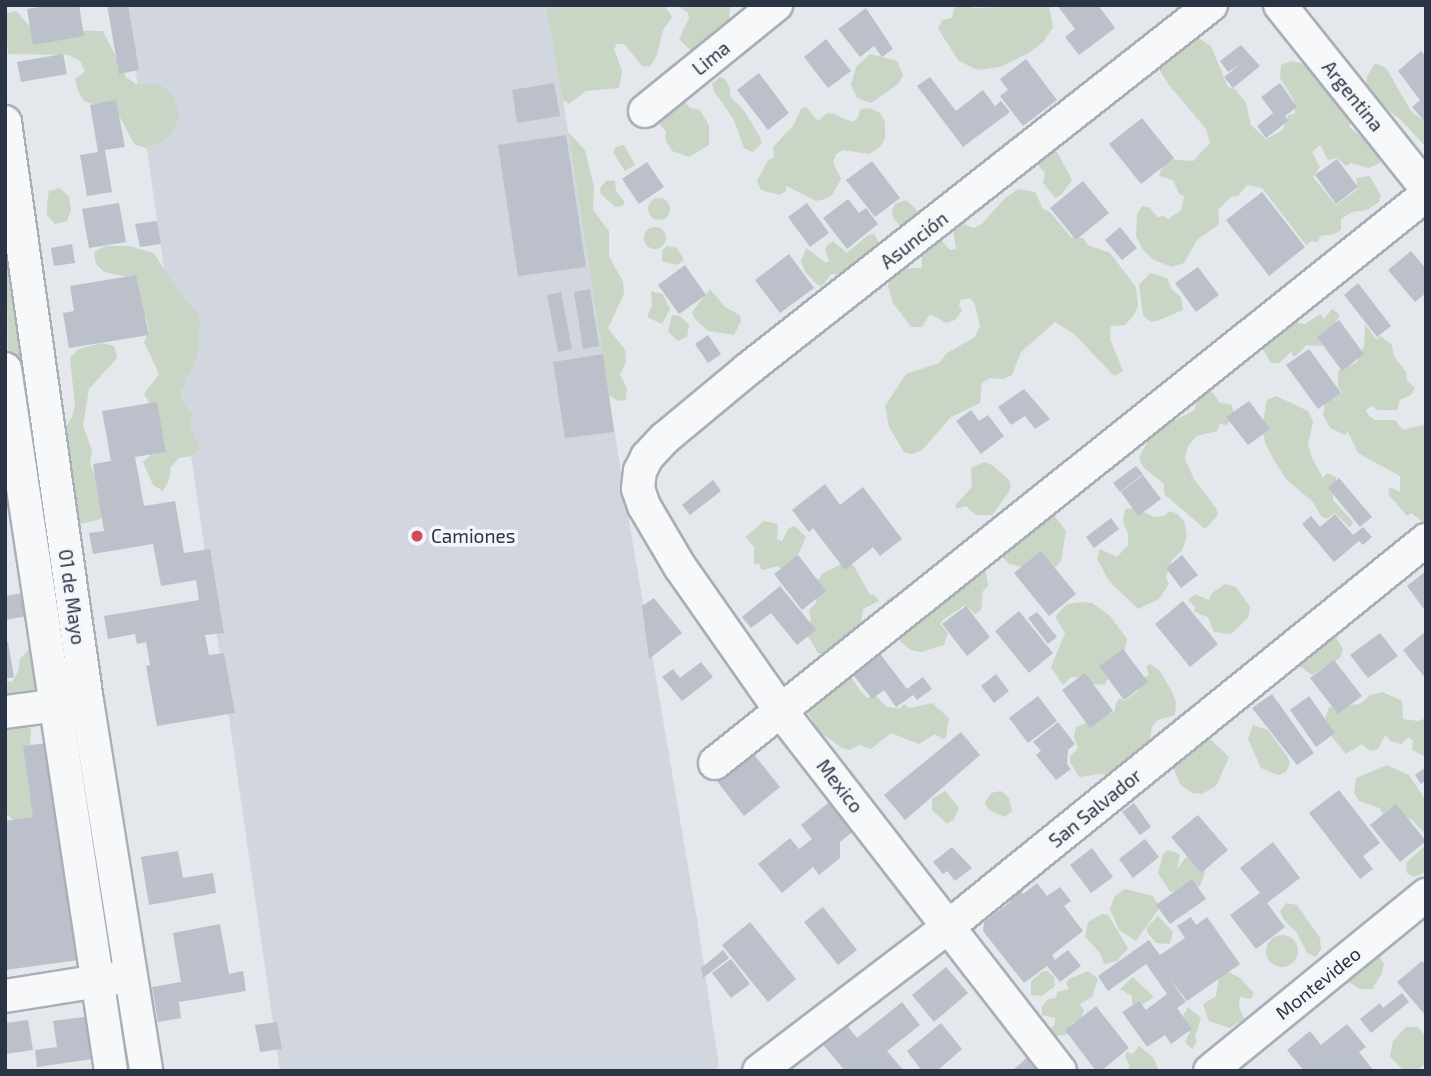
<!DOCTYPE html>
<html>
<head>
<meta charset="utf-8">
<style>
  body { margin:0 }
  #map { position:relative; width:1431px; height:1076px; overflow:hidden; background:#e4e7ec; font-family:"Exo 2",sans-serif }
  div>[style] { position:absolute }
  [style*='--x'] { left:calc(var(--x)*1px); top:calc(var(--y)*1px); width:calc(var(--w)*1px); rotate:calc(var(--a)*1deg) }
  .built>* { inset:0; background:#d2d6de }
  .green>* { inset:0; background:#c9d6c5 }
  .round { border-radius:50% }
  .building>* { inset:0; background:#bbc0ca }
  .roads { filter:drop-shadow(2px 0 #a9aeb7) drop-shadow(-2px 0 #a9aeb7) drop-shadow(0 2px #a9aeb7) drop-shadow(0 -2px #a9aeb7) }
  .minor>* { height:32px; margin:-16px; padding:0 16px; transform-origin:16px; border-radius:16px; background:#f7f8fa }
  .dots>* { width:19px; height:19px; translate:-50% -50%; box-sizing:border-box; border:4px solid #f4f6f9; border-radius:50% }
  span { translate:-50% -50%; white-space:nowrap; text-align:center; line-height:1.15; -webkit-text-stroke:7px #f4f6f9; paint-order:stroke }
  .street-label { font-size:19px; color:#2b3445 }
  .poi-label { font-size:19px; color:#2b3445 }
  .left { translate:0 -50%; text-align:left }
  .frame { position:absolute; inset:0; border:7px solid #2b3445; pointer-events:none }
</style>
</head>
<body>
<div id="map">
  <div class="built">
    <div style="clip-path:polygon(126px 5px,545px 5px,563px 100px,624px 491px,697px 919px,719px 1066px,713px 1071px,280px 1071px)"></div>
  </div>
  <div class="green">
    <div style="clip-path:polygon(545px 5px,664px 5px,672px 17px,663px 30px,657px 55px,650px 67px,642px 66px,624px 44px,617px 44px,614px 49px,622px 71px,619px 88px,586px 91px,569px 104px,563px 100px)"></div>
    <div style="clip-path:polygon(677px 5px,726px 5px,730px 7px,729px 16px,738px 25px,697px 57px,679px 39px,689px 18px,688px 13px)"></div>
    <div style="clip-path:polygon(955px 5px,975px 8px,1049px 5px,1053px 27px,1044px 41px,1029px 53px,1000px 67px,977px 70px,959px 61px,938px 29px,942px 20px,952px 18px)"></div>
    <div style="clip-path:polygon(16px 11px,33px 30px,103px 31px,126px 77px,136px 84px,160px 85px,172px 93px,180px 116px,170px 137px,147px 148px,135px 145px,118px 114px,84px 101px,78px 91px,75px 79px,85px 71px,80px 61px,69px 55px,8px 54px,5px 14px)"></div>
    <div style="clip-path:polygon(1195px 36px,1211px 46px,1228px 87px,1235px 89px,1246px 103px,1251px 125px,1266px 139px,1283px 130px,1288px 115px,1295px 114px,1295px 102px,1280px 78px,1281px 65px,1291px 61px,1304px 64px,1313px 72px,1316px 82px,1321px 77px,1354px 115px,1349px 127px,1373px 146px,1381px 162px,1369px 168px,1351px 163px,1346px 166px,1337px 158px,1328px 160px,1320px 145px,1312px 152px,1320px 167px,1313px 177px,1336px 205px,1358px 189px,1356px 178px,1370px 176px,1381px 196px,1379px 202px,1367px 210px,1352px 212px,1341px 219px,1341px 230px,1335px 234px,1320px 236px,1318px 242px,1312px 241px,1306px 245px,1262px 188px,1247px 185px,1238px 196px,1231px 197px,1218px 210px,1219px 224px,1197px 240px,1184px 263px,1172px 267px,1154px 260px,1143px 250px,1136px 236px,1137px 214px,1142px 206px,1149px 207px,1158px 218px,1163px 215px,1168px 219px,1181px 210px,1184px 196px,1179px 194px,1173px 180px,1159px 176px,1163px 164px,1166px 159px,1193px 161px,1210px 143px,1206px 129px,1169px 85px,1155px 63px)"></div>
    <div style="clip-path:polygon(870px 54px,897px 61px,903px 75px,898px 84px,871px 103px,857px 98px,851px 85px,856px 67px)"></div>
    <div style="clip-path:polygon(1375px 63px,1386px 68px,1411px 111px,1426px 123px,1426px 147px,1402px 121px,1370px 95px,1366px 85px,1367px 76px)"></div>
    <div style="clip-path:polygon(720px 77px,725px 79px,730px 88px,730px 96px,743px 109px,760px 137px,762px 143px,753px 152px,744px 148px,734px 120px,714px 91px,712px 84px)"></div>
    <div style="clip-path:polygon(680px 95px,690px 108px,700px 110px,709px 125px,709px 145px,689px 157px,672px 151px,665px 139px,666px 131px,657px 122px)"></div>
    <div style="clip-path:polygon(806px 107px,818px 121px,827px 113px,834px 114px,852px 122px,858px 118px,860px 109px,870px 108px,880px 113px,885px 122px,885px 139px,879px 148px,869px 154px,843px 150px,836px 154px,833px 162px,841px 179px,832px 195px,825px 199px,816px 201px,787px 186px,785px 192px,779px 195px,761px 190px,757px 181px,768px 160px,774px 157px,773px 147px,793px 126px,801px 109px)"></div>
    <div style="clip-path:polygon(568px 132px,585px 150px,594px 186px,593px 210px,609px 231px,609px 256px,623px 282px,624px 294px,608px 328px,625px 350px,626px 362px,620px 375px,627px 388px,626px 400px,618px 401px,609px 395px)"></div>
    <div style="clip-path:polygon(624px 145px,635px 165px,625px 171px,613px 152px,616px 147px)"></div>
    <div style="clip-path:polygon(1055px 148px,1072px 180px,1062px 194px,1055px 198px,1043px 183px,1045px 173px,1034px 160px)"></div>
    <div style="clip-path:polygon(5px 171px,30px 408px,20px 402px,8px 370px)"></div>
    <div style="clip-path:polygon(607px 180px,615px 181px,616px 191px,625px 203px,622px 206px,615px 207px,601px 194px,600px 188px)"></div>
    <div style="clip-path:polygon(60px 188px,69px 197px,71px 210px,67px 221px,55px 224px,47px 215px,47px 203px,49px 191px)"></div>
    <div style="clip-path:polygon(1018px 189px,1035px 192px,1043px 209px,1050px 212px,1071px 237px,1083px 238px,1088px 245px,1110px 253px,1136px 287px,1138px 307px,1133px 316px,1125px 325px,1111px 326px,1110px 339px,1123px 371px,1114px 376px,1073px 333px,1055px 322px,1021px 352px,1012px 375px,1003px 379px,990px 378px,982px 383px,980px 403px,951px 417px,922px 450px,912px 454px,904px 452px,889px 427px,885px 406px,906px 374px,939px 363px,947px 353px,975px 337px,980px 326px,974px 302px,969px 298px,961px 300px,959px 305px,962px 311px,955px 320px,946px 323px,930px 314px,922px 327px,911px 327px,893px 303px,888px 287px,889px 279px,896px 269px,922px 268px,922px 257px,938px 236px,950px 250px,956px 249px,953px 229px,963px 224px,974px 228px,982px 224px,1004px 199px)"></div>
    <div class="round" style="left:648px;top:198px;width:22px;height:22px"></div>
    <div style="clip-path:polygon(906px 200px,922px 215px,903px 230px,893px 217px,892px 210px,895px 204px)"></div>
    <div class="round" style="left:644px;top:227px;width:22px;height:22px"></div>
    <div style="clip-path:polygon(874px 234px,880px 245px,848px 270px,840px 274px,831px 274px,824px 284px,819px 286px,805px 272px,801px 261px,806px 248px,826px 263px,829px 261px,825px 249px,828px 244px,833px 241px,847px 253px,868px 235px)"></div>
    <div style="clip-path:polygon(105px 246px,129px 246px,154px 253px,179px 293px,196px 312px,200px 323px,197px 357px,181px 391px,184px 404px,192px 414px,190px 426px,200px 448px,191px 456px,179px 458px,171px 467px,169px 480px,163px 491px,153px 485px,143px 462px,161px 445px,150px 404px,144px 394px,159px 374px,144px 342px,149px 331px,146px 318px,136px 311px,129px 277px,104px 272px,96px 264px,94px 252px)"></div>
    <div style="clip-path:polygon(667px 246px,677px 248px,684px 260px,677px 265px,662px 261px,662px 251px)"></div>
    <div style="clip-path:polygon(1150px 273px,1167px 278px,1172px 290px,1181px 297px,1183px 310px,1157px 321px,1151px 322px,1143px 315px,1139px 285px)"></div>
    <div style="clip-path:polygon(710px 289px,725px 307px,740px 315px,741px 321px,734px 335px,708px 331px,694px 318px,692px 312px)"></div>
    <div style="clip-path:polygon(651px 291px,663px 294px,670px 309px,662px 324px,647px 317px,652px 305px)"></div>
    <div style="clip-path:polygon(1332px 309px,1340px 315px,1321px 346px,1306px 345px,1296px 356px,1292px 356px,1292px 351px,1279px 363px,1271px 363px,1263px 349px,1266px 342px,1291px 322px,1305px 324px,1320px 314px,1324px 319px)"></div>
    <div style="clip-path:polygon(672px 315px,680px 316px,689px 325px,687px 337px,678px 341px,668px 332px)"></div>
    <div style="clip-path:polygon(1365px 324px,1374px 337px,1377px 339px,1380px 336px,1392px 345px,1394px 356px,1406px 372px,1407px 381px,1415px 388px,1411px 395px,1400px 400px,1397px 410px,1377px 410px,1372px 406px,1366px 410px,1369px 416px,1375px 420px,1395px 420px,1403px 430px,1426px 424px,1426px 525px,1411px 513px,1407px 516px,1388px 494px,1390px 487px,1400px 492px,1400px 476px,1358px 453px,1348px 432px,1345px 435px,1330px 428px,1323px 415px,1325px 402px,1342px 393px,1338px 386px,1338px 371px,1357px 362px,1364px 346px)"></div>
    <div style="clip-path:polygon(102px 343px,114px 346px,117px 358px,89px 389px,83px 426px,92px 450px,90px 463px,109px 509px,100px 519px,77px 525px,65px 492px,73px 470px,59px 449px,59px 437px,72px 417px,75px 406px,70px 358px,78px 349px)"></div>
    <div style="clip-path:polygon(1204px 389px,1211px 390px,1220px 403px,1231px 404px,1235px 415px,1226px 426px,1220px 423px,1217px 431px,1197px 436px,1188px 446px,1185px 459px,1194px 479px,1216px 508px,1218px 515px,1205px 529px,1164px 494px,1164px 484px,1143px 467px,1139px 458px,1153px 431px,1195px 410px,1197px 393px)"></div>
    <div style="clip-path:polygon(1276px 396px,1308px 411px,1313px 421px,1308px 445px,1312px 458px,1323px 478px,1327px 473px,1337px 478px,1333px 487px,1333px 500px,1353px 522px,1350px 528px,1335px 513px,1326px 519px,1321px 516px,1313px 502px,1287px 480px,1275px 462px,1265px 443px,1262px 426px,1267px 400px)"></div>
    <div style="clip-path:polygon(984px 462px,992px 465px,1008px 479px,1011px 486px,1009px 492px,992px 515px,976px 515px,966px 506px,957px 509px,955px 505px,972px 487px,971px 468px)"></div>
    <div style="clip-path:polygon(1042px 507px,1053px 514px,1066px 531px,1061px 561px,1053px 569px,1026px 568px,1010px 564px,997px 553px)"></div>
    <div style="clip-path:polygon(1136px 508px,1154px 517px,1164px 516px,1170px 511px,1178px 514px,1185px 523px,1187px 537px,1182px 550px,1172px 560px,1166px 577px,1169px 584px,1159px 599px,1138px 609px,1109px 581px,1097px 559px,1100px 549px,1117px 557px,1128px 545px,1128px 534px,1123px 521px,1125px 509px)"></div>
    <div style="clip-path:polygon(764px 521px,778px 524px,777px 539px,782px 541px,789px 528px,795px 526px,806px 537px,796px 559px,782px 570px,778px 566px,762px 570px,759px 564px,754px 564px,754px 547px,745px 537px)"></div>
    <div style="clip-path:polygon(843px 563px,854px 566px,870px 595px,874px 594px,879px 601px,863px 609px,860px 631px,831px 658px,818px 653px,806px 633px,811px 620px,809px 610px,816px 603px,818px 580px,822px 574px)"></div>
    <div style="clip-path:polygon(982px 569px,986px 573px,988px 586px,983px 591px,981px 610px,975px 614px,965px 605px,943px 620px,940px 624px,948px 633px,944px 645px,921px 652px,911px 650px,891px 634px,883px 610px,887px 599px)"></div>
    <div style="clip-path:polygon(1225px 584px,1236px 587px,1250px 607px,1248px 618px,1231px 634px,1214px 632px,1208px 617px,1194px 612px,1195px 607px,1188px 600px,1195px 594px,1209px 600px,1212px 593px)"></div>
    <div style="clip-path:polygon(1082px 602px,1092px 603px,1110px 616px,1127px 639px,1124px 652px,1105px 684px,1089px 685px,1076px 677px,1070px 678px,1063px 685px,1051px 667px,1065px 633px,1055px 617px,1067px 604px)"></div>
    <div style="clip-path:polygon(1332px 631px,1343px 649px,1340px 658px,1312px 675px,1294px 662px)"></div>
    <div style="clip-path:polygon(29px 649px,37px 659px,40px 684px,38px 694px,5px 706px,5px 681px,12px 682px,18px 672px,20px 659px)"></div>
    <div style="clip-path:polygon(1150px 664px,1160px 671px,1171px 690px,1176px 702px,1175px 715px,1158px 720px,1152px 726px,1149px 750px,1111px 777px,1102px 774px,1079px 777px,1070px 762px,1070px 756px,1078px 748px,1074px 737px,1076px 727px,1114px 712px,1117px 701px,1120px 698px,1124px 701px,1138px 691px,1143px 678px,1149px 675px,1146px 667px)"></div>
    <div style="clip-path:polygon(846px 669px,861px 692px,868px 698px,874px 694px,887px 707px,900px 708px,904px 704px,910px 708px,932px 703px,949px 718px,946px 738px,942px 739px,935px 734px,919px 744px,891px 733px,871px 749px,859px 745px,849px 750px,842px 748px,820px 732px,805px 708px)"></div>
    <div style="clip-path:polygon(1383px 692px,1402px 701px,1403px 719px,1418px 721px,1426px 718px,1426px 757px,1412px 750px,1413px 741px,1409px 737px,1401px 744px,1391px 741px,1385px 735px,1378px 749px,1370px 751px,1362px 744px,1346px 754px,1331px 736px,1325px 718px,1329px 707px,1360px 704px,1370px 695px)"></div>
    <div style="clip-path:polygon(23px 720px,31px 730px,29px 756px,36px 814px,28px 823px,15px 821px,5px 813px,5px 724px)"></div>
    <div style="clip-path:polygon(1253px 725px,1268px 730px,1287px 756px,1290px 763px,1286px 772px,1278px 775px,1261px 768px,1248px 739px)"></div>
    <div style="clip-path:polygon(1207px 736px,1229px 757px,1216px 786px,1202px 794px,1192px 793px,1180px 784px,1168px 754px)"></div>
    <div style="clip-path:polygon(1387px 765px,1409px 775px,1426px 801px,1426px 834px,1411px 819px,1386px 817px,1379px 808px,1359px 801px,1354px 793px,1356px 778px)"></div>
    <div style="clip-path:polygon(945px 791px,959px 808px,954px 819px,947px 824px,932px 810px,932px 799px)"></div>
    <div style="clip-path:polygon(1001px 791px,1009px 798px,1012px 811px,1005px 817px,989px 810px,985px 803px,991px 793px)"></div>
    <div style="clip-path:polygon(1426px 845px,1426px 872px,1414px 877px,1407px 873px,1406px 863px)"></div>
    <div style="clip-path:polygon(1168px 850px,1180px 854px,1177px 869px,1186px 857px,1203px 864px,1205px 873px,1200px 886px,1170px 892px,1158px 873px,1163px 854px)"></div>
    <div style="clip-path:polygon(1125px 889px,1153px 896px,1160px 907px,1136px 941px,1119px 930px,1110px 909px,1115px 896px)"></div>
    <div style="clip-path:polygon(1286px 903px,1297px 905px,1320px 938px,1321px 949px,1316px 957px,1307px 953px,1297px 933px,1284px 920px,1280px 911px)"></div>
    <div style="clip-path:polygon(1102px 914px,1108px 915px,1128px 948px,1117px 961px,1104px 964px,1100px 953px,1085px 937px,1088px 922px)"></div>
    <div style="clip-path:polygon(1158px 916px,1173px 932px,1170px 944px,1156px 943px,1147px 932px,1147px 927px)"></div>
    <div class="round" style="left:1266px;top:935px;width:32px;height:32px"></div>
    <div style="clip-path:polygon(1371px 943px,1384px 964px,1381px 975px,1372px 989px,1360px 989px,1340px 977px)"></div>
    <div style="clip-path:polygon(1043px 971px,1048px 971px,1054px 977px,1055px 986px,1042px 996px,1031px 995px,1031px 981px)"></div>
    <div style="clip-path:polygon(1088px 971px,1098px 979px,1092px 997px,1080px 1004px,1084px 1010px,1080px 1022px,1072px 1023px,1071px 1034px,1056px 1036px,1050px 1029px,1055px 1024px,1055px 1018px,1042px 1015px,1042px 1007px,1048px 999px,1056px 998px,1057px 992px,1069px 989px,1066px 983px,1069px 979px)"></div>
    <div style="clip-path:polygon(1227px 971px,1240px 978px,1254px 993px,1251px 999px,1240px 997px,1239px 1007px,1244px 1019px,1230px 1028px,1209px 1021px,1203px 1004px,1216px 996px,1219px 977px)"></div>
    <div style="clip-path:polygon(1133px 977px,1154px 997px,1137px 1008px,1132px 1003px,1132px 996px,1120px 989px)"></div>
    <div style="clip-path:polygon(1188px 1007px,1201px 1018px,1195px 1037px,1197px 1042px,1192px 1049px,1185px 1042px,1190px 1032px,1183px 1015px)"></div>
    <div style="clip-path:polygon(1406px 1027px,1418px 1027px,1426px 1037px,1426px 1062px,1417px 1071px,1404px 1071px,1390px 1057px,1393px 1041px)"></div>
    <div style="clip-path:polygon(1139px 1046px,1153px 1057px,1159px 1071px,1126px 1071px,1130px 1067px,1125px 1056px,1127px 1052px,1133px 1054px)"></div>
  </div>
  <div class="building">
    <div style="clip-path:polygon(52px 5px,79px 5px,84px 36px,33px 45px,27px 9px)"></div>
    <div style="clip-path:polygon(107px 5px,128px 5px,139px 70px,119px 74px)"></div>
    <div style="clip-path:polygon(1057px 5px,1098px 5px,1115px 28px,1079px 55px,1065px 37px,1075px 29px)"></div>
    <div style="clip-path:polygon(866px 8px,893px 49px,882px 57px,874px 46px,860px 57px,838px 29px)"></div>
    <div style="clip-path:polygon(826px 39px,851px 71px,828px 88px,804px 57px)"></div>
    <div style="clip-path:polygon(1241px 45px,1260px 66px,1233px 88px,1224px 77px,1241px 64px,1228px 72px,1220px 61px)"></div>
    <div style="clip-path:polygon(1421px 51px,1426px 57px,1426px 123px,1412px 107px,1420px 100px,1398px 71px)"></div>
    <div style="clip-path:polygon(63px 54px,67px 74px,21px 82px,17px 62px)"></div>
    <div style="clip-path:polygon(1026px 59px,1057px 100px,1023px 126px,1000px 96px,1008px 90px,1000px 79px)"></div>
    <div style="clip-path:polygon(759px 73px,789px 113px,768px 130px,737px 90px)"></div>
    <div style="clip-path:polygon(930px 77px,956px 111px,983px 90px,995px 106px,1001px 101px,1010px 112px,963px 147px,917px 86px)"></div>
    <div style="clip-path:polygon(554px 83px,560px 116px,517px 123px,512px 90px)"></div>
    <div style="clip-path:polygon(1280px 83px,1297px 107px,1285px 116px,1288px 121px,1266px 138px,1257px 126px,1273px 113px,1261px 97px)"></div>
    <div style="clip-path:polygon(116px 100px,125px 147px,105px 150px,112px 192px,87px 196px,80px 155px,98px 152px,90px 105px)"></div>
    <div style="clip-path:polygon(1142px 118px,1174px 158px,1141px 184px,1109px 144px)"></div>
    <div style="clip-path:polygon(566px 135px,586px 267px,518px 276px,498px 145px)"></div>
    <div style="clip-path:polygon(1337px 159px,1358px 187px,1336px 204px,1315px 175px)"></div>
    <div style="clip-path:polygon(872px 161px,900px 198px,875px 217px,846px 180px)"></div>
    <div style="clip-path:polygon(647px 162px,664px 187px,639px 204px,622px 179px)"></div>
    <div style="clip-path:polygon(1083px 181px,1109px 213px,1076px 240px,1050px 208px)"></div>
    <div style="clip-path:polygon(1262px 192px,1305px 247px,1269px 276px,1226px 220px)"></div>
    <div style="clip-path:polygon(848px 199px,859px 213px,866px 208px,878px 224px,847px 249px,823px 218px)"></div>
    <div style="clip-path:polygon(119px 203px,126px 242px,89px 248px,82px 209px)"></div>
    <div style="clip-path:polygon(807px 203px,829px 233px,810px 247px,788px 217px)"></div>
    <div style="clip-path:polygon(157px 221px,161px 244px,140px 247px,135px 224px)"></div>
    <div style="clip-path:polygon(1120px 227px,1137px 248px,1122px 260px,1105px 240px)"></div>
    <div style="clip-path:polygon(72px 244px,75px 263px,54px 266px,51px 248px)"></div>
    <div style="clip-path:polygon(1411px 251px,1426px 269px,1426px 293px,1415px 302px,1388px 270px)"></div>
    <div style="clip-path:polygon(789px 254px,814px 288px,780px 313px,755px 280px)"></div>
    <div style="clip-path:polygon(685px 265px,706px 295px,679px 314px,658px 285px)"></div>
    <div style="clip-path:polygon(1198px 267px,1219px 295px,1196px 312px,1175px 283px)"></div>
    <div style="clip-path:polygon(136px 275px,149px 335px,69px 348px,63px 313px,74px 311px,70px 286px)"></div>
    <div style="clip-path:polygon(1358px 283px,1391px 326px,1377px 337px,1344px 295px)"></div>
    <div style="clip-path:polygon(590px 289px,599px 346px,583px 349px,574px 292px)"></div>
    <div style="clip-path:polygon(561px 292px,572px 349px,558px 352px,547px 295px)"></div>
    <div style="clip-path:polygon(1339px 320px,1364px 354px,1342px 371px,1317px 337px)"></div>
    <div style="clip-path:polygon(708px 335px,721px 354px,708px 363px,695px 344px)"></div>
    <div style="clip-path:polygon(1309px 349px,1341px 393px,1318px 409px,1286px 365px)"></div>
    <div style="clip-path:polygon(603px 354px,614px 432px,565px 438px,553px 362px)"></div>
    <div style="clip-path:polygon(1024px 389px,1050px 419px,1035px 429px,1025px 416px,1011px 425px,998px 407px)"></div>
    <div style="clip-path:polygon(1249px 401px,1270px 429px,1248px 445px,1226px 417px)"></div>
    <div style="clip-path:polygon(157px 402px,166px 452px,135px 457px,144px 506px,175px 501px,184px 553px,210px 549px,224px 633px,205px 635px,209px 655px,224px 653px,235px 713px,157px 726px,146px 666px,150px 665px,146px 642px,137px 644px,135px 634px,108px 639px,104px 616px,199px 600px,196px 580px,161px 586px,153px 544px,93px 554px,89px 533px,104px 531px,93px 464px,111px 461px,102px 411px)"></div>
    <div style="clip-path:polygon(971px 410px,979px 421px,988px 415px,1004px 436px,981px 454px,956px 421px)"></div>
    <div style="clip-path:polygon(1136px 466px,1143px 474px,1120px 492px,1113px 483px)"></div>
    <div style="clip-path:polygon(1143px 475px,1161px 499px,1138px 516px,1121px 492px)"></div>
    <div style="clip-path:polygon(1339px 478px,1372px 517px,1360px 527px,1328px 488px)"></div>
    <div style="clip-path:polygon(713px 480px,721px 491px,690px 515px,682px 505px)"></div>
    <div style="clip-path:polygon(825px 484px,840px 505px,863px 487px,902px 539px,880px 556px,873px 547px,845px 570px,813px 528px,809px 532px,792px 510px)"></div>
    <div style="clip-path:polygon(1335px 514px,1353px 535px,1363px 527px,1372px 537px,1363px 545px,1359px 541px,1334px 562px,1302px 524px,1311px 516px,1320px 527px)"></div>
    <div style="clip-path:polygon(1111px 518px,1119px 529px,1094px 548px,1086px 537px)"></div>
    <div style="clip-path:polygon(1041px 551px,1076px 594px,1049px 616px,1014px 573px)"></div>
    <div style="clip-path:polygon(798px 555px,826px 591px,802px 610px,774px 574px)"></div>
    <div style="clip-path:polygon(1182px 555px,1198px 575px,1181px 588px,1166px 568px)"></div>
    <div style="clip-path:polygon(1426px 571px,1426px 612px,1407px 586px)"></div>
    <div style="clip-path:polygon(780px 586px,816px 630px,797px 645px,771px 613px,751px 628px,742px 617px)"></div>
    <div style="clip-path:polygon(29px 592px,33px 615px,5px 620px,5px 596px)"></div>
    <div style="clip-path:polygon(654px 598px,682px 633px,649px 659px,642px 606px)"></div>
    <div style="clip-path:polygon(1183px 601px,1218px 644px,1190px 667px,1155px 624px)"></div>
    <div style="clip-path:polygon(966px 606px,990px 637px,967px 656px,942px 624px)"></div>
    <div style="clip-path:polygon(1019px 611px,1053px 653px,1029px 673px,995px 631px)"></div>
    <div style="clip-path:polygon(1037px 612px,1057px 637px,1048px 644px,1028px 618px)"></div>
    <div style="clip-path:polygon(1426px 631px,1426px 679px,1403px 650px)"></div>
    <div style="clip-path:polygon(1380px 633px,1398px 656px,1368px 678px,1350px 655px)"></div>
    <div style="clip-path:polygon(5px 642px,8px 642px,14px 677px,5px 679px)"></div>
    <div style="clip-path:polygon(1123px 649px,1148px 682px,1124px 700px,1099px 666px)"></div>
    <div style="clip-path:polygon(878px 651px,907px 689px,923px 677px,932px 689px,917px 700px,913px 695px,896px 707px,884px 690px,872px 699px,851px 672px)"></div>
    <div style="clip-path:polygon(1334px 660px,1362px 696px,1338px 714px,1310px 678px)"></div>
    <div style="clip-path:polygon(701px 662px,713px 677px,682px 701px,662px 677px,673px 669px,680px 678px)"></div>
    <div style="clip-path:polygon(1085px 673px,1113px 711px,1090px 728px,1062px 690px)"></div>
    <div style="clip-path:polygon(996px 674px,1009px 691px,994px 703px,981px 686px)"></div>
    <div style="clip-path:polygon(1272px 694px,1314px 753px,1297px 765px,1252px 708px)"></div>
    <div style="clip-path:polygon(1038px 696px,1057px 721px,1028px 743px,1009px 718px)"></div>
    <div style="clip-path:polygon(1309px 696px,1335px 733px,1316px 747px,1290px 710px)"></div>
    <div style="clip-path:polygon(1058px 722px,1075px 744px,1068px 750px,1067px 764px,1071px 769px,1056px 780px,1036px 755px,1041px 751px,1033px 742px)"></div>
    <div style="clip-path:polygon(961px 732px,980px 755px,905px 820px,884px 795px)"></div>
    <div style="clip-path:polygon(47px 743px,79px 960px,5px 970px,5px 821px,33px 817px,23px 746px)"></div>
    <div style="clip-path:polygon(752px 752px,780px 787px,744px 816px,716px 780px)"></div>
    <div style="clip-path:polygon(1426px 767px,1426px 780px,1421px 784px,1415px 775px)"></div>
    <div style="clip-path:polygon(1339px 790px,1380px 843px,1363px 856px,1373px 869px,1360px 879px,1309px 813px)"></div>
    <div style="clip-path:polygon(833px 799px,857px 828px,840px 842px,840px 858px,819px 875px,813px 867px,782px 893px,758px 864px,790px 838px,799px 849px,812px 839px,801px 825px)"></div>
    <div style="clip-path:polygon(1134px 803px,1151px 827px,1140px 835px,1122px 812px)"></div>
    <div style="clip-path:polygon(1396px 804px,1426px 841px,1400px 862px,1370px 825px)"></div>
    <div style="clip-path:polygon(1198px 815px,1228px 850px,1201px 873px,1171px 837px)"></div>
    <div style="clip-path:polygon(1145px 839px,1159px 857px,1133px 878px,1119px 859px)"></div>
    <div style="clip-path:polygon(1273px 842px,1300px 878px,1267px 903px,1285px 927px,1256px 949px,1230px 915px,1260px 893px,1240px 868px)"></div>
    <div style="clip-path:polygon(952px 847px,972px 868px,955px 881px,947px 871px,943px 874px,933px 862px)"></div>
    <div style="clip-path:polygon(1092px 848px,1113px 877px,1091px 893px,1070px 865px)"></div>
    <div style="clip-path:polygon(178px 851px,183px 878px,213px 873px,216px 893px,149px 905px,141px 857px)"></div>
    <div style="clip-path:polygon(1192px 879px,1206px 899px,1170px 924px,1156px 905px)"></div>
    <div style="clip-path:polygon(1037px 883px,1047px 896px,1060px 887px,1071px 901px,1064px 906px,1083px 931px,1052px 955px,1055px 960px,1068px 950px,1081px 966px,1060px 982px,1047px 966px,1024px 983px,983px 931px,984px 922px,1010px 902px,1004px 894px,1016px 885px,1023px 894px)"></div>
    <div style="clip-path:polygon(823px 907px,857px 950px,838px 965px,804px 922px)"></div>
    <div style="clip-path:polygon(1191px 917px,1196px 925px,1207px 917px,1240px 964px,1187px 1001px,1169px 978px,1186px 1002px,1177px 1008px,1192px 1029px,1171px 1044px,1165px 1035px,1147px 1047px,1122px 1012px,1139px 1001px,1146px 1010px,1167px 994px,1146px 964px,1108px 991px,1098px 976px,1149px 940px,1160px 955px,1185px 938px,1177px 926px)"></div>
    <div style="clip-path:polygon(750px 922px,796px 979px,768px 1002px,722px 945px)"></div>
    <div style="clip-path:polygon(220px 924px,229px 974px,243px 971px,246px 991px,179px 1002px,181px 1018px,158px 1022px,152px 987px,181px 982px,173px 933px)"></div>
    <div style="clip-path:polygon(723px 950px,729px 958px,703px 978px,701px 968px)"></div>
    <div style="clip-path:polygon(731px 959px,750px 984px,731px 998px,712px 973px)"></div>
    <div style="clip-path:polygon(1422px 961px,1426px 965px,1426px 1016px,1397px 982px)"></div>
    <div style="clip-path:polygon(946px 967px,968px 993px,934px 1022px,912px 995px)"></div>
    <div style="clip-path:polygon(1402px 993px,1409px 1002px,1371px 1033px,1360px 1019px,1380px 1003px,1383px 1008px)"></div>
    <div style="clip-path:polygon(902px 1002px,920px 1025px,887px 1051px,904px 1071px,845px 1071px,820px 1041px,844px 1022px,857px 1038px)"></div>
    <div style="clip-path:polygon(1096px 1006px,1129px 1048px,1101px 1071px,1096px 1071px,1065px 1030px)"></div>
    <div style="clip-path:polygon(91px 1016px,100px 1058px,37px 1067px,35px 1050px,57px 1047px,53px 1021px)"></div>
    <div style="clip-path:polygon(28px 1020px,33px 1050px,5px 1054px,5px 1023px)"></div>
    <div style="clip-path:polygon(277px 1022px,282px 1049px,260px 1052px,255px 1025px)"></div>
    <div style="clip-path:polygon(941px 1023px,962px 1049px,937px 1071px,922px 1071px,907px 1051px)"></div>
    <div style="clip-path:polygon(1347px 1024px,1366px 1047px,1359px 1052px,1374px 1071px,1304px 1071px,1287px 1050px,1310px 1031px,1321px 1045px)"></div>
    <div style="clip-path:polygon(1030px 1055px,1044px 1071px,1012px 1071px)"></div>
  </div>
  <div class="roads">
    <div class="minor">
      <div style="--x:1280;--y:5;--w:234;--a:51.4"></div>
      <div style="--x:645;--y:111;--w:169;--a:-39"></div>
      <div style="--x:5;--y:122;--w:585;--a:81.94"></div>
      <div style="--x:87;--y:701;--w:375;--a:80.9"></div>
      <div style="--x:5;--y:369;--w:710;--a:81.41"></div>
      <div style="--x:5;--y:712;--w:69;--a:-7.5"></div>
      <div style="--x:715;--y:763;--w:910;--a:-38.62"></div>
      <div style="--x:5;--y:996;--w:114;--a:-9.1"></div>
      <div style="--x:759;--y:1071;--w:239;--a:-37.3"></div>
      <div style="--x:949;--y:926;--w:614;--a:-38.98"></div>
      <div style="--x:1060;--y:1071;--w:455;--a:-127.8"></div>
      <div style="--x:781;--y:711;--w:176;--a:-125"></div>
      <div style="--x:680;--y:567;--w:71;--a:-120.5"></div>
      <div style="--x:644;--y:506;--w:18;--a:-109"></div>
      <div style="--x:638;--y:489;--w:18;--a:-84"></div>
      <div style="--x:640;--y:471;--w:16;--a:-63"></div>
      <div style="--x:647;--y:457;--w:26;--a:-47"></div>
      <div style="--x:665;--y:438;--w:108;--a:-39.7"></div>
      <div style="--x:748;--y:369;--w:589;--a:-38.17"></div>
      <div style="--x:1210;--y:1071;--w:279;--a:-39.2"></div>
    </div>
  </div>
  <div class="dots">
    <div style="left:417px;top:536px;background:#d1495b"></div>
  </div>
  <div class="street-label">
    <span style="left:711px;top:58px;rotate:-39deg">Lima</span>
    <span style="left:1353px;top:96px;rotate:51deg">Argentina</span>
    <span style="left:914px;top:240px;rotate:-38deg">Asunción</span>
    <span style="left:72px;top:597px;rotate:82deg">01 de Mayo</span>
    <span style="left:840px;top:786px;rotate:52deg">Mexico</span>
    <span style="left:1095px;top:808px;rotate:-39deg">San Salvador</span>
    <span style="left:1318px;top:983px;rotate:-39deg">Montevideo</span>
  </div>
  <div class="poi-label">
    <span class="left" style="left:431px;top:536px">Camiones</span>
  </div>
  <div class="frame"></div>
</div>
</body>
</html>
